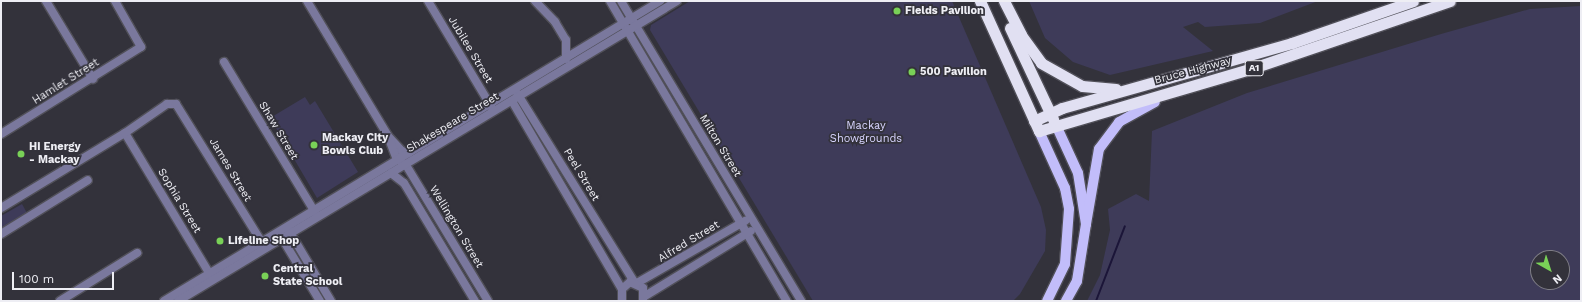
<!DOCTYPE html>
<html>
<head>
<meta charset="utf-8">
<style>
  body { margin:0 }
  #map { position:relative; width:1582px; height:302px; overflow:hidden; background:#33323b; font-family:"Work Sans",sans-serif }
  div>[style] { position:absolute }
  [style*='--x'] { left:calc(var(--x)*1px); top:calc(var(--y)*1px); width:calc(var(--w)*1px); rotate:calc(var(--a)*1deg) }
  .green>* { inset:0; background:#3e3b59 }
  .stream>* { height:2px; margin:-1px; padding:0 1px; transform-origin:1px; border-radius:1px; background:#1b1538 }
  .roads { filter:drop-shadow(1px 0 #515059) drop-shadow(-1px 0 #515059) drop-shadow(0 1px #515059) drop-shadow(0 -1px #515059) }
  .minor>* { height:8px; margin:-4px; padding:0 4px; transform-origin:4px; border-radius:4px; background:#7a789d }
  .major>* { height:10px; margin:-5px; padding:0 5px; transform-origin:5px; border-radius:5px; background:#c2bdfa }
  .highway>* { height:11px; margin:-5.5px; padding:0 5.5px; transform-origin:5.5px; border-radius:5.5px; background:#e1e0f2 }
  .dots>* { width:11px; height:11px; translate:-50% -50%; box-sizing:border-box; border:2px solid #33323b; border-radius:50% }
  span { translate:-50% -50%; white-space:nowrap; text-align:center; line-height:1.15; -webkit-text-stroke:3.5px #33323b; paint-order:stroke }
  .shield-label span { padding:1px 3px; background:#33323b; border:1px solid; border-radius:3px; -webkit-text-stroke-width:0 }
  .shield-label { font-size:10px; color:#eeeef4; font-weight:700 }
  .poi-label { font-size:11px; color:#eeeef4; font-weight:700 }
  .left { translate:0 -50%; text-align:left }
  .street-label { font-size:11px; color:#eeeef4 }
  .park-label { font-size:11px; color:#d8d5ff }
  .frame { position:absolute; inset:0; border:2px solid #eeeef4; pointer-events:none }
  .north { position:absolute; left:1530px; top:250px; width:40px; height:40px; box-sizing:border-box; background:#33323b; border:1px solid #7e7d85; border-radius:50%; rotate:141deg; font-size:11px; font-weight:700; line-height:16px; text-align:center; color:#eeeef4 }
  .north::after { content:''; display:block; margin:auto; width:14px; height:18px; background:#79d157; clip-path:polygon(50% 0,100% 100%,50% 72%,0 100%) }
  .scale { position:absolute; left:12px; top:272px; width:102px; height:18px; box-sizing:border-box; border:2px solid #eeeef4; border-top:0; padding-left:5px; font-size:12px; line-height:14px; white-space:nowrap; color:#eeeef4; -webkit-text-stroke:3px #33323b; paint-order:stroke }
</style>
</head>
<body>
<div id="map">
  <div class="green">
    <div style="clip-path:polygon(690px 1px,952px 1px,1041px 207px,1046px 230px,1045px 251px,1020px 294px,1013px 301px,813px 301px,650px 30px,651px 25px)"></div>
    <div style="clip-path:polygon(1029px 1px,1318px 1px,1260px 23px,1205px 27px,1198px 22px,1183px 27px,1213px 51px,1110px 75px,1073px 62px,1045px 38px)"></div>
    <div style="clip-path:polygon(evenodd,1581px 6px,1581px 301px,1087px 301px,1100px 275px,1110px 230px,1108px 209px,1136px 194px,1149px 201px,1152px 131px,1247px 93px,1441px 34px,1530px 9px,1581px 6px,1538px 258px,1562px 258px,1562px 282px,1538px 282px,1538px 258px)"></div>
    <div style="clip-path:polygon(305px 97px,310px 105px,315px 101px,358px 172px,317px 198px,270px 118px)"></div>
    <div style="clip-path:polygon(22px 204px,27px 213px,1px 228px,1px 216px)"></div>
  </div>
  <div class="stream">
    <div style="--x:1096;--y:301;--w:80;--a:-68.9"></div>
  </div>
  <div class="roads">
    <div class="minor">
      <div style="--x:46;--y:1;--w:91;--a:58.9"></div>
      <div style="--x:307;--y:1;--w:157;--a:59"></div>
      <div style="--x:388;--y:136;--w:21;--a:47"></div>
      <div style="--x:402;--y:151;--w:7;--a:16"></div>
      <div style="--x:428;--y:1;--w:125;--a:59.1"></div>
      <div style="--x:535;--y:1;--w:29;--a:46"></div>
      <div style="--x:555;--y:22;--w:21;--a:59"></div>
      <div style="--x:566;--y:40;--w:19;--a:90"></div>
      <div style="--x:610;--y:1;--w:348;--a:59.5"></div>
      <div style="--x:621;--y:1;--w:350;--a:59"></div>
      <div style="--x:224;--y:62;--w:178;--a:58.8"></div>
      <div style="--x:517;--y:93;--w:222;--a:58.2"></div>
      <div style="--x:512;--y:101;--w:218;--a:59.7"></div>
      <div style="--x:125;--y:133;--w:169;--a:59"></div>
      <div style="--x:1;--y:134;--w:165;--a:-31.9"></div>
      <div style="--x:141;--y:47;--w:53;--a:-119.5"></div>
      <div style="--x:389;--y:139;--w:22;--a:69"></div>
      <div style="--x:397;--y:160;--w:4;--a:0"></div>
      <div style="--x:402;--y:166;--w:4;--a:-14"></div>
      <div style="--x:406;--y:165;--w:159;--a:58.9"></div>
      <div style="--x:391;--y:173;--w:16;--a:38"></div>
      <div style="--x:404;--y:183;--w:138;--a:59"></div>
      <div style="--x:1;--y:208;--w:145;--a:-31.2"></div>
      <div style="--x:125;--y:133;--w:51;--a:-34.6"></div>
      <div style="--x:167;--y:104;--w:9;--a:0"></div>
      <div style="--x:176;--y:104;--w:167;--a:58.2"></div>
      <div style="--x:288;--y:229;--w:84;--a:59.2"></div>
      <div style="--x:1;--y:234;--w:102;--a:-31.8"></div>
      <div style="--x:280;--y:235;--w:77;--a:58.8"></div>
      <div style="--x:637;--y:283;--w:125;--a:-29.9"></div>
      <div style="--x:645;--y:296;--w:124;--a:-31.5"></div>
      <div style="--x:60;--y:301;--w:91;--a:-31.9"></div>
      <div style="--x:164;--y:301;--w:580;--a:-31.17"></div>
      <div style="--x:178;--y:301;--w:582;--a:-31.01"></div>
      <div style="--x:622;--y:301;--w:12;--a:-90"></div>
      <div style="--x:622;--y:289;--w:11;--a:-41"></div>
      <div style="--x:630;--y:282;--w:14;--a:25"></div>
      <div style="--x:643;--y:288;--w:12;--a:90"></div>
    </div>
    <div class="major">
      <div style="--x:1055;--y:123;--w:55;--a:65.3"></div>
      <div style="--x:1078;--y:173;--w:52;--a:81.1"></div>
      <div style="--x:1086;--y:224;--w:58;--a:99"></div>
      <div style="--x:1077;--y:281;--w:23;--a:119"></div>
      <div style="--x:1039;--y:131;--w:63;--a:65.5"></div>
      <div style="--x:1065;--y:188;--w:21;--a:79"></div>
      <div style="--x:1069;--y:209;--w:55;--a:94.2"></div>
      <div style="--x:1065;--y:264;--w:41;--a:115.9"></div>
      <div style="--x:1086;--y:224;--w:76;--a:-80.2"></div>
      <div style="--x:1099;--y:149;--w:34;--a:-53"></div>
      <div style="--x:1119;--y:122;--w:41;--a:-29.1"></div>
    </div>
    <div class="highway">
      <div style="--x:980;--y:1;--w:143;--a:65.6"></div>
      <div style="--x:1039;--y:131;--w:220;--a:-16.4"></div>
      <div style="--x:1250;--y:69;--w:211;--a:-18.8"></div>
      <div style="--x:1004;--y:1;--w:38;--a:63"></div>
      <div style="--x:1021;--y:35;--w:34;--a:54"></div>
      <div style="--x:1041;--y:63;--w:47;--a:29.3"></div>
      <div style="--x:1082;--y:86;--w:34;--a:5"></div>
      <div style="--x:1010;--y:28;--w:101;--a:64.7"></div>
      <div style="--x:1034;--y:121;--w:31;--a:-25"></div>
      <div style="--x:1062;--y:108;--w:239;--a:-15.8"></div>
      <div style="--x:1292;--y:43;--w:128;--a:-19.1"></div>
    </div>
  </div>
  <div class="dots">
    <div style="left:897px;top:11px;background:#79d157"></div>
    <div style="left:912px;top:72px;background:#79d157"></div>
    <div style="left:314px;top:145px;background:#79d157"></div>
    <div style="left:21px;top:154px;background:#79d157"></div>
    <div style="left:220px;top:241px;background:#79d157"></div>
    <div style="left:265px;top:276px;background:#79d157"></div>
  </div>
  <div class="shield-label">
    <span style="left:1254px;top:68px">A1</span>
  </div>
  <div class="poi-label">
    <span class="left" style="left:905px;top:11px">Fields Pavilion</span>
    <span class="left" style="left:920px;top:72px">500 Pavilion</span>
    <span class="left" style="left:322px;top:145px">Mackay City<br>Bowls Club</span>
    <span class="left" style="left:29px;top:154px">Hi Energy<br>- Mackay</span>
    <span class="left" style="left:228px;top:241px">Lifeline Shop</span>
    <span class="left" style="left:273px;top:276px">Central<br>State School</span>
  </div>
  <div class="street-label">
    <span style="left:470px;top:50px;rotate:59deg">Jubilee Street</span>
    <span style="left:1193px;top:71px;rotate:-15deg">Bruce Highway</span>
    <span style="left:66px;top:82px;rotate:-32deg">Hamlet Street</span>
    <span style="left:453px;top:123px;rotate:-31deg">Shakespeare Street</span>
    <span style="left:278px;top:131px;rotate:59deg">Shaw Street</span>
    <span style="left:720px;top:146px;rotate:59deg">Milton Street</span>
    <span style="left:230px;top:170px;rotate:59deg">James Street</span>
    <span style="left:581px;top:175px;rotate:59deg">Peel Street</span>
    <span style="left:179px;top:201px;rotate:59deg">Sophia Street</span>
    <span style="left:456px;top:227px;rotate:59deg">Wellington Street</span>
    <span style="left:689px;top:242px;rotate:-31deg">Alfred Street</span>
  </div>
  <div class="park-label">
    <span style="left:866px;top:133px">Mackay<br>Showgrounds</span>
  </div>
  <div class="frame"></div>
  <div class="north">N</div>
  <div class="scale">100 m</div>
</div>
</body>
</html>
